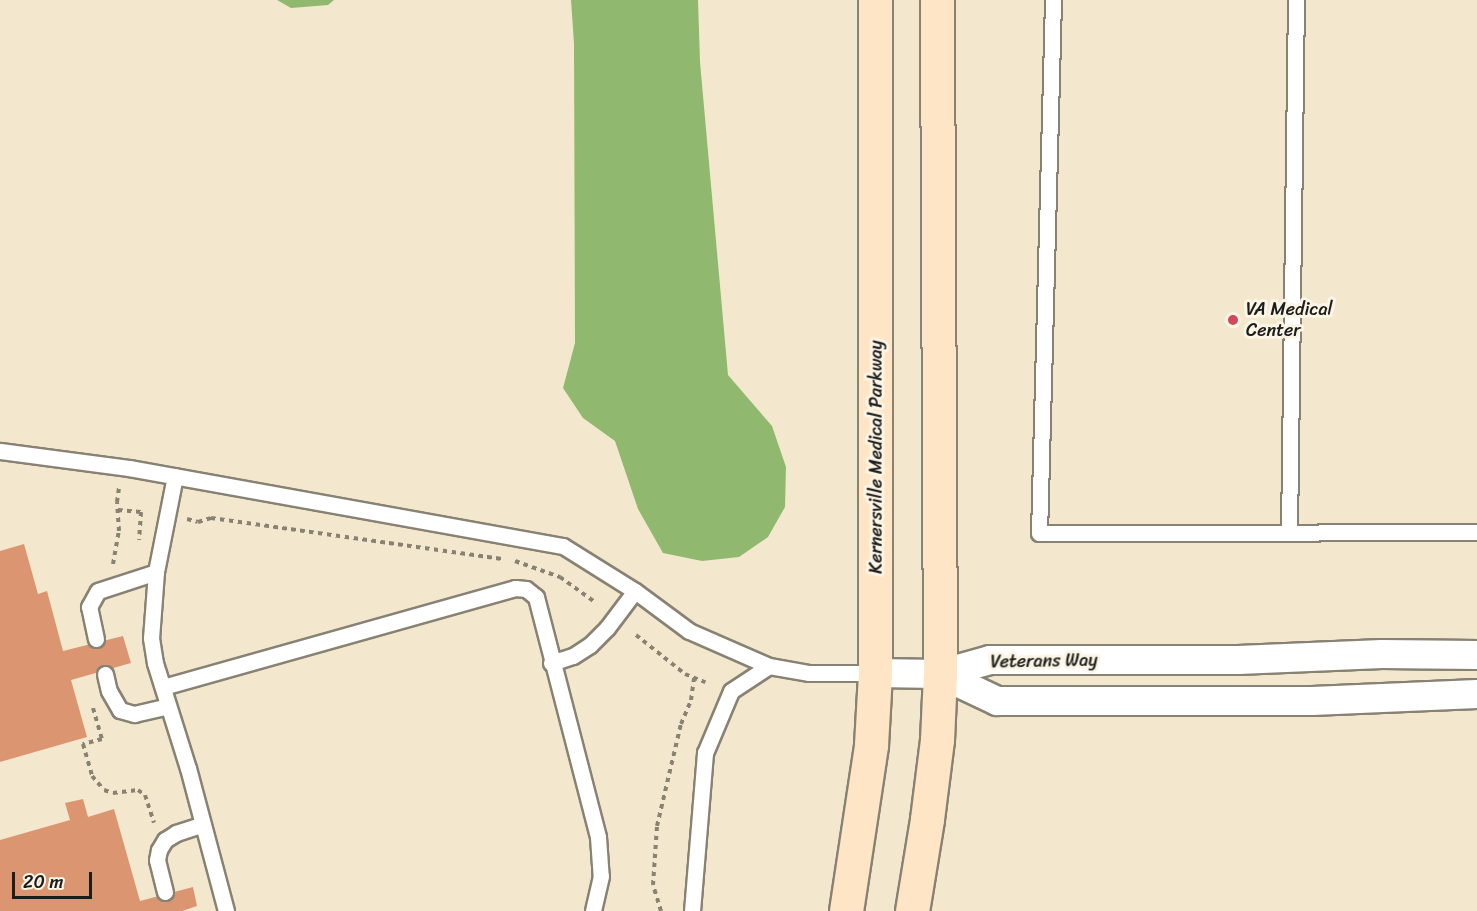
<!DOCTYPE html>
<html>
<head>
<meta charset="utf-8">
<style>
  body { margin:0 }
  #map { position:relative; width:1477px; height:911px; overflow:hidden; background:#f3e8cd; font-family:Sriracha,sans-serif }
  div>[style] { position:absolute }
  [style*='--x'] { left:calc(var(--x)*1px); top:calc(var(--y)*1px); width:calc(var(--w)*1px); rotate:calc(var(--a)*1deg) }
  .forest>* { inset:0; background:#90b96f }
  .building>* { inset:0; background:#db9671 }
  .path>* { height:4px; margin-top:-2px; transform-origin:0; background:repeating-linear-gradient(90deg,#888274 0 4.5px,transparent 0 9px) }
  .roads { filter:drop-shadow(2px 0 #888274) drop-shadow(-2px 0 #888274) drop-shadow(0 2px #888274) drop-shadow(0 -2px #888274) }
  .lane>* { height:15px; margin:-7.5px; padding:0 7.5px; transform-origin:7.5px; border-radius:7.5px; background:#fff }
  .street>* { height:28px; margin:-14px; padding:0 14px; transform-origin:14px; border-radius:14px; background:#fff }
  .secondary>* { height:33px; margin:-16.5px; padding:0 16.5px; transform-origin:16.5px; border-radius:16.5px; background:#fee5c5 }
  .dots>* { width:16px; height:16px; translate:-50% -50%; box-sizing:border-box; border:3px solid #fcf5e5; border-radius:50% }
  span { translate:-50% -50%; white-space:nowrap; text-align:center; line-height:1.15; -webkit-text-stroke:6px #fcf5e5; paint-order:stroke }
  .poi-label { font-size:18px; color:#1c1c1c }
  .left { translate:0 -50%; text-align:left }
  .street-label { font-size:18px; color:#1c1c1c }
  .scale { position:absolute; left:12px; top:872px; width:80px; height:27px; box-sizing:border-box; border:3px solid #1c1c1c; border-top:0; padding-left:8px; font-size:18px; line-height:21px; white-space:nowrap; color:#1c1c1c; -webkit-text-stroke:4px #fcf5e5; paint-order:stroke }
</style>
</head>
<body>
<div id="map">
  <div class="forest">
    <div style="clip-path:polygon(277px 0,334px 0,328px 5px,291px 8px)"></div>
    <div style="clip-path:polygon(571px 0,698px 0,700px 62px,728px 375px,772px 426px,786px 467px,785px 507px,768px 537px,739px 557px,702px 561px,663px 553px,638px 509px,615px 441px,583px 418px,563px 388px,575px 343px,574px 44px)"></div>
  </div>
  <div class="building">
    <div style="clip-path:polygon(24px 544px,38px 594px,47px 591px,63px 651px,123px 636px,131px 663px,71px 680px,87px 737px,0 762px,0 551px)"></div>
    <div style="clip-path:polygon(83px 799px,88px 817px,114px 809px,140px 901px,193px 887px,197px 906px,182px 911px,0 911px,0 840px,70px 820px,65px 803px)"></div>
  </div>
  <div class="path">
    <div style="--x:118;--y:510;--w:23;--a:5"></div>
    <div style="--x:141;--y:512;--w:28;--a:94"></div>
    <div style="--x:187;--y:519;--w:11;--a:15"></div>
    <div style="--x:198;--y:522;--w:14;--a:-17"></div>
    <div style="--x:211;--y:518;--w:294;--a:8"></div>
    <div style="--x:515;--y:561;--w:48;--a:19.6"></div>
    <div style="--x:560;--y:577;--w:44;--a:35.8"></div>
    <div style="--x:113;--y:564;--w:34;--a:-80"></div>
    <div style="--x:119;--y:531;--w:29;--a:-94"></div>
    <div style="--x:117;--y:502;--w:14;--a:-82"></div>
    <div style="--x:636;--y:635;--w:63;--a:38.5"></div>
    <div style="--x:685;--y:674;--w:22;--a:22"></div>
    <div style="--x:93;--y:708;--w:32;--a:74"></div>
    <div style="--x:102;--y:739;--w:20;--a:165"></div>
    <div style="--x:83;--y:744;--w:33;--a:74"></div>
    <div style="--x:92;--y:776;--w:18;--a:49"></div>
    <div style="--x:104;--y:790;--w:9;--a:18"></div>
    <div style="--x:113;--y:793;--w:25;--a:-7"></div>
    <div style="--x:138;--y:790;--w:9;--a:36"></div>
    <div style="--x:145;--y:795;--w:29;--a:72"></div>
    <div style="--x:661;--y:911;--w:27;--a:-107"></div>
    <div style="--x:653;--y:885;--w:59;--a:-86.1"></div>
    <div style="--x:657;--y:826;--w:105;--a:-76.8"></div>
    <div style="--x:681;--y:724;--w:26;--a:-67"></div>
    <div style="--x:691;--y:700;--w:22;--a:-82"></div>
  </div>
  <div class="roads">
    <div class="lane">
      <div style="--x:1053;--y:0;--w:533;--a:91.5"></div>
      <div style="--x:1039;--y:533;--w:438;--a:-0.1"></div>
      <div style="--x:0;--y:451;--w:130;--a:7.5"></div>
      <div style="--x:129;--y:468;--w:441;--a:10.2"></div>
      <div style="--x:563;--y:546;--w:85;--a:32"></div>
      <div style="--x:635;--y:591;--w:67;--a:36.5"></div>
      <div style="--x:689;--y:631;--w:87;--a:23.6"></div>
      <div style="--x:769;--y:666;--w:41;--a:9.9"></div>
      <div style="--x:809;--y:673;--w:66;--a:0"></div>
      <div style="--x:175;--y:476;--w:98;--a:101.2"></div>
      <div style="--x:156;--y:572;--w:66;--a:94.3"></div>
      <div style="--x:151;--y:638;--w:25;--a:81"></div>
      <div style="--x:155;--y:663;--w:110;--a:72.6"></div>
      <div style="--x:188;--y:768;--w:148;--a:75.1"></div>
      <div style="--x:1289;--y:533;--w:533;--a:-89.25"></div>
      <div style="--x:96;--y:639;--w:33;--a:-102"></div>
      <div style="--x:89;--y:607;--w:18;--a:-61"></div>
      <div style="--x:98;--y:591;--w:61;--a:-18.1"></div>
      <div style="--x:551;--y:663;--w:23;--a:-18"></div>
      <div style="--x:573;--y:656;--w:20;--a:-33"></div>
      <div style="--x:590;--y:645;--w:24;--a:-45"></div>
      <div style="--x:607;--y:628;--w:46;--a:-52.9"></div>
      <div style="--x:105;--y:674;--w:17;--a:77"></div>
      <div style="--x:109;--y:691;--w:22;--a:60"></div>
      <div style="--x:120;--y:710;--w:15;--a:16"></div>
      <div style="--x:134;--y:714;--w:35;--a:-13"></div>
      <div style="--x:163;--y:687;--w:366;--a:-15.7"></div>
      <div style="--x:515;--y:588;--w:11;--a:5"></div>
      <div style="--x:526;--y:589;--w:13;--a:39"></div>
      <div style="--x:536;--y:597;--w:248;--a:75.5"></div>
      <div style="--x:598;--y:837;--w:39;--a:86"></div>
      <div style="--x:601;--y:876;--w:36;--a:103"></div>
      <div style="--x:165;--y:892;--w:33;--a:-104"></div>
      <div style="--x:157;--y:860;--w:10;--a:-79"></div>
      <div style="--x:159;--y:850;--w:12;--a:-59"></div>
      <div style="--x:165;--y:840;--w:13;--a:-32"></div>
      <div style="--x:176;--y:833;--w:28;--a:-18"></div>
      <div style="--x:692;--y:911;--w:159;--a:-85.3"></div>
      <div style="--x:705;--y:753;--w:67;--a:-67.2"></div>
      <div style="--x:731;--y:691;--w:45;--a:-33.3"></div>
    </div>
    <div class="street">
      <div style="--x:875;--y:673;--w:65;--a:0.9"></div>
      <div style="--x:940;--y:674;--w:52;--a:-15.6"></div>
      <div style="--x:990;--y:660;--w:248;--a:0"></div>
      <div style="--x:1238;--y:660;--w:144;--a:-2.4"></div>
      <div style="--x:1382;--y:654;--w:95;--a:0.6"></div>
      <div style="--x:940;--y:674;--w:63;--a:25.3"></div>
      <div style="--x:997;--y:701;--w:315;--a:0"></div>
      <div style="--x:1312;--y:701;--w:165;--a:-2.4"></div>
    </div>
    <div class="secondary">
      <div style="--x:846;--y:911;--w:168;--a:-81.4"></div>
      <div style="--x:871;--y:745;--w:72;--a:-86.8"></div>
      <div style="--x:875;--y:673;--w:673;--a:-90"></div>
      <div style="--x:912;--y:911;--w:93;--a:-80.7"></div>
      <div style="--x:927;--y:819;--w:80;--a:-82.8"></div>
      <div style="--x:937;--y:740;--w:66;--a:-87.4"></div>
      <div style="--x:940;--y:674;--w:674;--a:-90.26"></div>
    </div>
  </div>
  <div class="dots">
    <div style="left:1233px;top:320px;background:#d1495b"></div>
  </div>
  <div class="poi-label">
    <span class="left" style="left:1246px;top:320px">VA Medical<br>Center</span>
  </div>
  <div class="street-label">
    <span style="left:876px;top:457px;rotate:-90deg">Kernersville Medical Parkway</span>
    <span style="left:1044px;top:661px;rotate:-1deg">Veterans Way</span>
  </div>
  <div class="scale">20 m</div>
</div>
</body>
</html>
